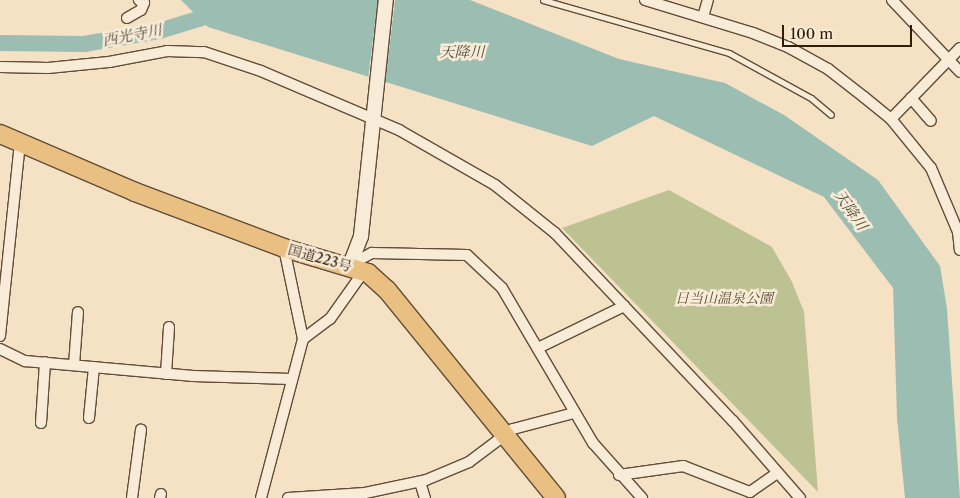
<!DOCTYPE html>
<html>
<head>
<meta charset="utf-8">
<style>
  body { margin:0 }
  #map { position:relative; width:960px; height:498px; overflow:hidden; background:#f5e1c3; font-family:"Libre Caslon Text","Noto Serif JP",serif }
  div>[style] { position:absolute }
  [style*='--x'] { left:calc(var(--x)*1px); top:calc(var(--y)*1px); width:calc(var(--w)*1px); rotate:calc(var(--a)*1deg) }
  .green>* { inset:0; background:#bdc293 }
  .water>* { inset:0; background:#9cbeb2 }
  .pier>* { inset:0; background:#f5e1c3 }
  .river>* { height:16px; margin:-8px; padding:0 8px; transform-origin:8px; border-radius:8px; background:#9cbeb2 }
  .roads { filter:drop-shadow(1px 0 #614d38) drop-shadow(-1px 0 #614d38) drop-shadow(0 1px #614d38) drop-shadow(0 -1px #614d38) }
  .lane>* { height:5px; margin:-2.5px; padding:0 2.5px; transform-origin:2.5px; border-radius:2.5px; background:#f8ecd8 }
  .street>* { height:10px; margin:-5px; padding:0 5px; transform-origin:5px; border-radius:5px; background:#f8ecd8 }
  .secondary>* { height:14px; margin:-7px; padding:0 7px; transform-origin:7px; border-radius:7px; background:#f8ecd8 }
  .highway>* { height:18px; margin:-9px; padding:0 9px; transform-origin:9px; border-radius:9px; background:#eac082 }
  span { translate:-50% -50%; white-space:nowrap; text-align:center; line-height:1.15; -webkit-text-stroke:5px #f8ecd8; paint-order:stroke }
  .street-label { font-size:14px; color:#301c09 }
  .park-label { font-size:14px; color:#5a4e32; font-style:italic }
  .water-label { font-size:15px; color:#504d3c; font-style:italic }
  .scale { position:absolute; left:782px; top:25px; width:130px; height:22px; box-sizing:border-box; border:2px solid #301c09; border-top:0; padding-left:6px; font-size:15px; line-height:18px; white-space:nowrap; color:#301c09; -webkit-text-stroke:4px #f8ecd8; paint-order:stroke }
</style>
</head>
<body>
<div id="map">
  <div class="green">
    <div style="clip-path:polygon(669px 190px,772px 247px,792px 282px,804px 312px,818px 492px,562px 228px)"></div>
  </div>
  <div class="water">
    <div style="clip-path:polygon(181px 0,470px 0,619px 59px,725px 83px,784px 115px,878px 180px,940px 266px,947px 309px,960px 498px,905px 498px,897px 418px,893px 288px,824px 197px,654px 116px,592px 146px,208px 27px)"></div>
  </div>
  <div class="pier">
    <div style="clip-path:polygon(378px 0,395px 0,385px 84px,368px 79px)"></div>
  </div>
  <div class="river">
    <div style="--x:0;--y:43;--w:84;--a:0.7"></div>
    <div style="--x:84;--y:44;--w:76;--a:-9.8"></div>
    <div style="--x:159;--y:31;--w:65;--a:-17"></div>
  </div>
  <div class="roads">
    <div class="lane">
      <div style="--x:543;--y:0;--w:193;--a:15.9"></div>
      <div style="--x:729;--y:53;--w:94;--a:28.8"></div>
      <div style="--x:811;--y:98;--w:26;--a:40"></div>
    </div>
    <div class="street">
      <div style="--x:645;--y:0;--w:113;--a:17"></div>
      <div style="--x:753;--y:33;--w:38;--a:22"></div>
      <div style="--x:788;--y:47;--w:46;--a:28.8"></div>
      <div style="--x:828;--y:69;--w:46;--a:37.9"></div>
      <div style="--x:864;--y:97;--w:35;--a:39"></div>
      <div style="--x:891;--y:119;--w:63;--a:50.8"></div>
      <div style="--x:931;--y:168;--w:69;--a:67.1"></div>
      <div style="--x:958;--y:232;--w:18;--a:84"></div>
      <div style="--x:892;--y:0;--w:99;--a:46.6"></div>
      <div style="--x:703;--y:17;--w:18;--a:-74"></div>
      <div style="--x:127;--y:18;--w:16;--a:-30"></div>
      <div style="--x:141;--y:10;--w:8;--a:-67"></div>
      <div style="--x:144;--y:3;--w:6;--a:-149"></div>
      <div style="--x:0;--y:67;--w:48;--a:1.2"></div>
      <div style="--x:48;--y:68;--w:61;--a:-5.6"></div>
      <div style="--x:109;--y:62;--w:59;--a:-10.7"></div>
      <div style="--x:167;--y:51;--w:37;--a:2"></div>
      <div style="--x:204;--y:52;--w:60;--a:18.4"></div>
      <div style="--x:261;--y:71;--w:150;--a:23.1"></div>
      <div style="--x:399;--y:130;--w:111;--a:29.8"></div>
      <div style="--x:495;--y:185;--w:77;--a:38.7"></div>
      <div style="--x:555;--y:233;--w:259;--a:46.6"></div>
      <div style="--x:733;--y:421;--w:102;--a:49"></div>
      <div style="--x:911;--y:98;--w:30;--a:49"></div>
      <div style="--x:891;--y:119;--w:99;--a:-45.8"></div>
      <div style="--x:350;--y:265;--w:25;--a:-29"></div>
      <div style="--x:372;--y:253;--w:95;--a:1.2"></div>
      <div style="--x:467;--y:255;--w:48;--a:43.3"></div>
      <div style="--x:502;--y:288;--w:180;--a:59.6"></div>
      <div style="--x:593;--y:443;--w:74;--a:48.3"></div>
      <div style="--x:0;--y:336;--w:194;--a:-84.1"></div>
      <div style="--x:303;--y:339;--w:34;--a:-37"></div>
      <div style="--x:330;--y:319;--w:59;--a:-54.7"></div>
      <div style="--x:538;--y:348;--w:96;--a:-26"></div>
      <div style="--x:0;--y:349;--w:28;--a:26"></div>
      <div style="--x:25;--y:361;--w:169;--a:5.1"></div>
      <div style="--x:193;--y:376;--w:98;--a:1.8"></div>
      <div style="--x:74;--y:365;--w:53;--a:-85.7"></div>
      <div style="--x:166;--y:374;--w:47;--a:-86.3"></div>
      <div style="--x:89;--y:418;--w:51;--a:-84.4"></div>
      <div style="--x:41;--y:423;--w:61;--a:-86.2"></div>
      <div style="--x:619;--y:475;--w:65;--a:-8"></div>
      <div style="--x:683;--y:466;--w:72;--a:21.2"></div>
      <div style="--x:750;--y:492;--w:33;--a:-35"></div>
      <div style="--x:420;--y:482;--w:17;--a:73"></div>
      <div style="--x:132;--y:498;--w:69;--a:-82.5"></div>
      <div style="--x:160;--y:498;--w:4;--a:-76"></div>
      <div style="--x:261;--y:498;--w:164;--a:-75.2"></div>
      <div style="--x:303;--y:339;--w:93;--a:-101.8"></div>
      <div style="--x:288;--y:498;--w:77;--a:-3.7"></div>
      <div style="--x:365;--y:493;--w:62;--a:-12"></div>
      <div style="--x:426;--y:480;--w:47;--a:-22.7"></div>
      <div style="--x:469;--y:462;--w:55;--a:-36.9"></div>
      <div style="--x:513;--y:429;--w:63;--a:-14.7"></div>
    </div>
    <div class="secondary">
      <div style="--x:350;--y:265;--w:31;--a:-69"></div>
      <div style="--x:361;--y:236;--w:237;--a:-84"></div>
    </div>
    <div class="highway">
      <div style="--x:0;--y:134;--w:147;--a:23.2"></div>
      <div style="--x:135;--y:192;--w:159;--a:20.6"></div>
      <div style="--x:284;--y:248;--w:88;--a:16.6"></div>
      <div style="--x:368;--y:273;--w:25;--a:42"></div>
      <div style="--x:387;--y:290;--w:268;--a:50.9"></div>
    </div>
  </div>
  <div class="street-label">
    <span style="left:320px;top:258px;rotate:16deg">国道223号</span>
  </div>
  <div class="park-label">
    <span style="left:724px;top:298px">日当山温泉公園</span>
  </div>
  <div class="water-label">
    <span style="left:132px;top:35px;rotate:-11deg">西光寺川</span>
    <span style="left:462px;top:52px">天降川</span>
    <span style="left:851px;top:210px;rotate:55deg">天降川</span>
  </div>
  <div class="scale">100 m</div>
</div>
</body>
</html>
